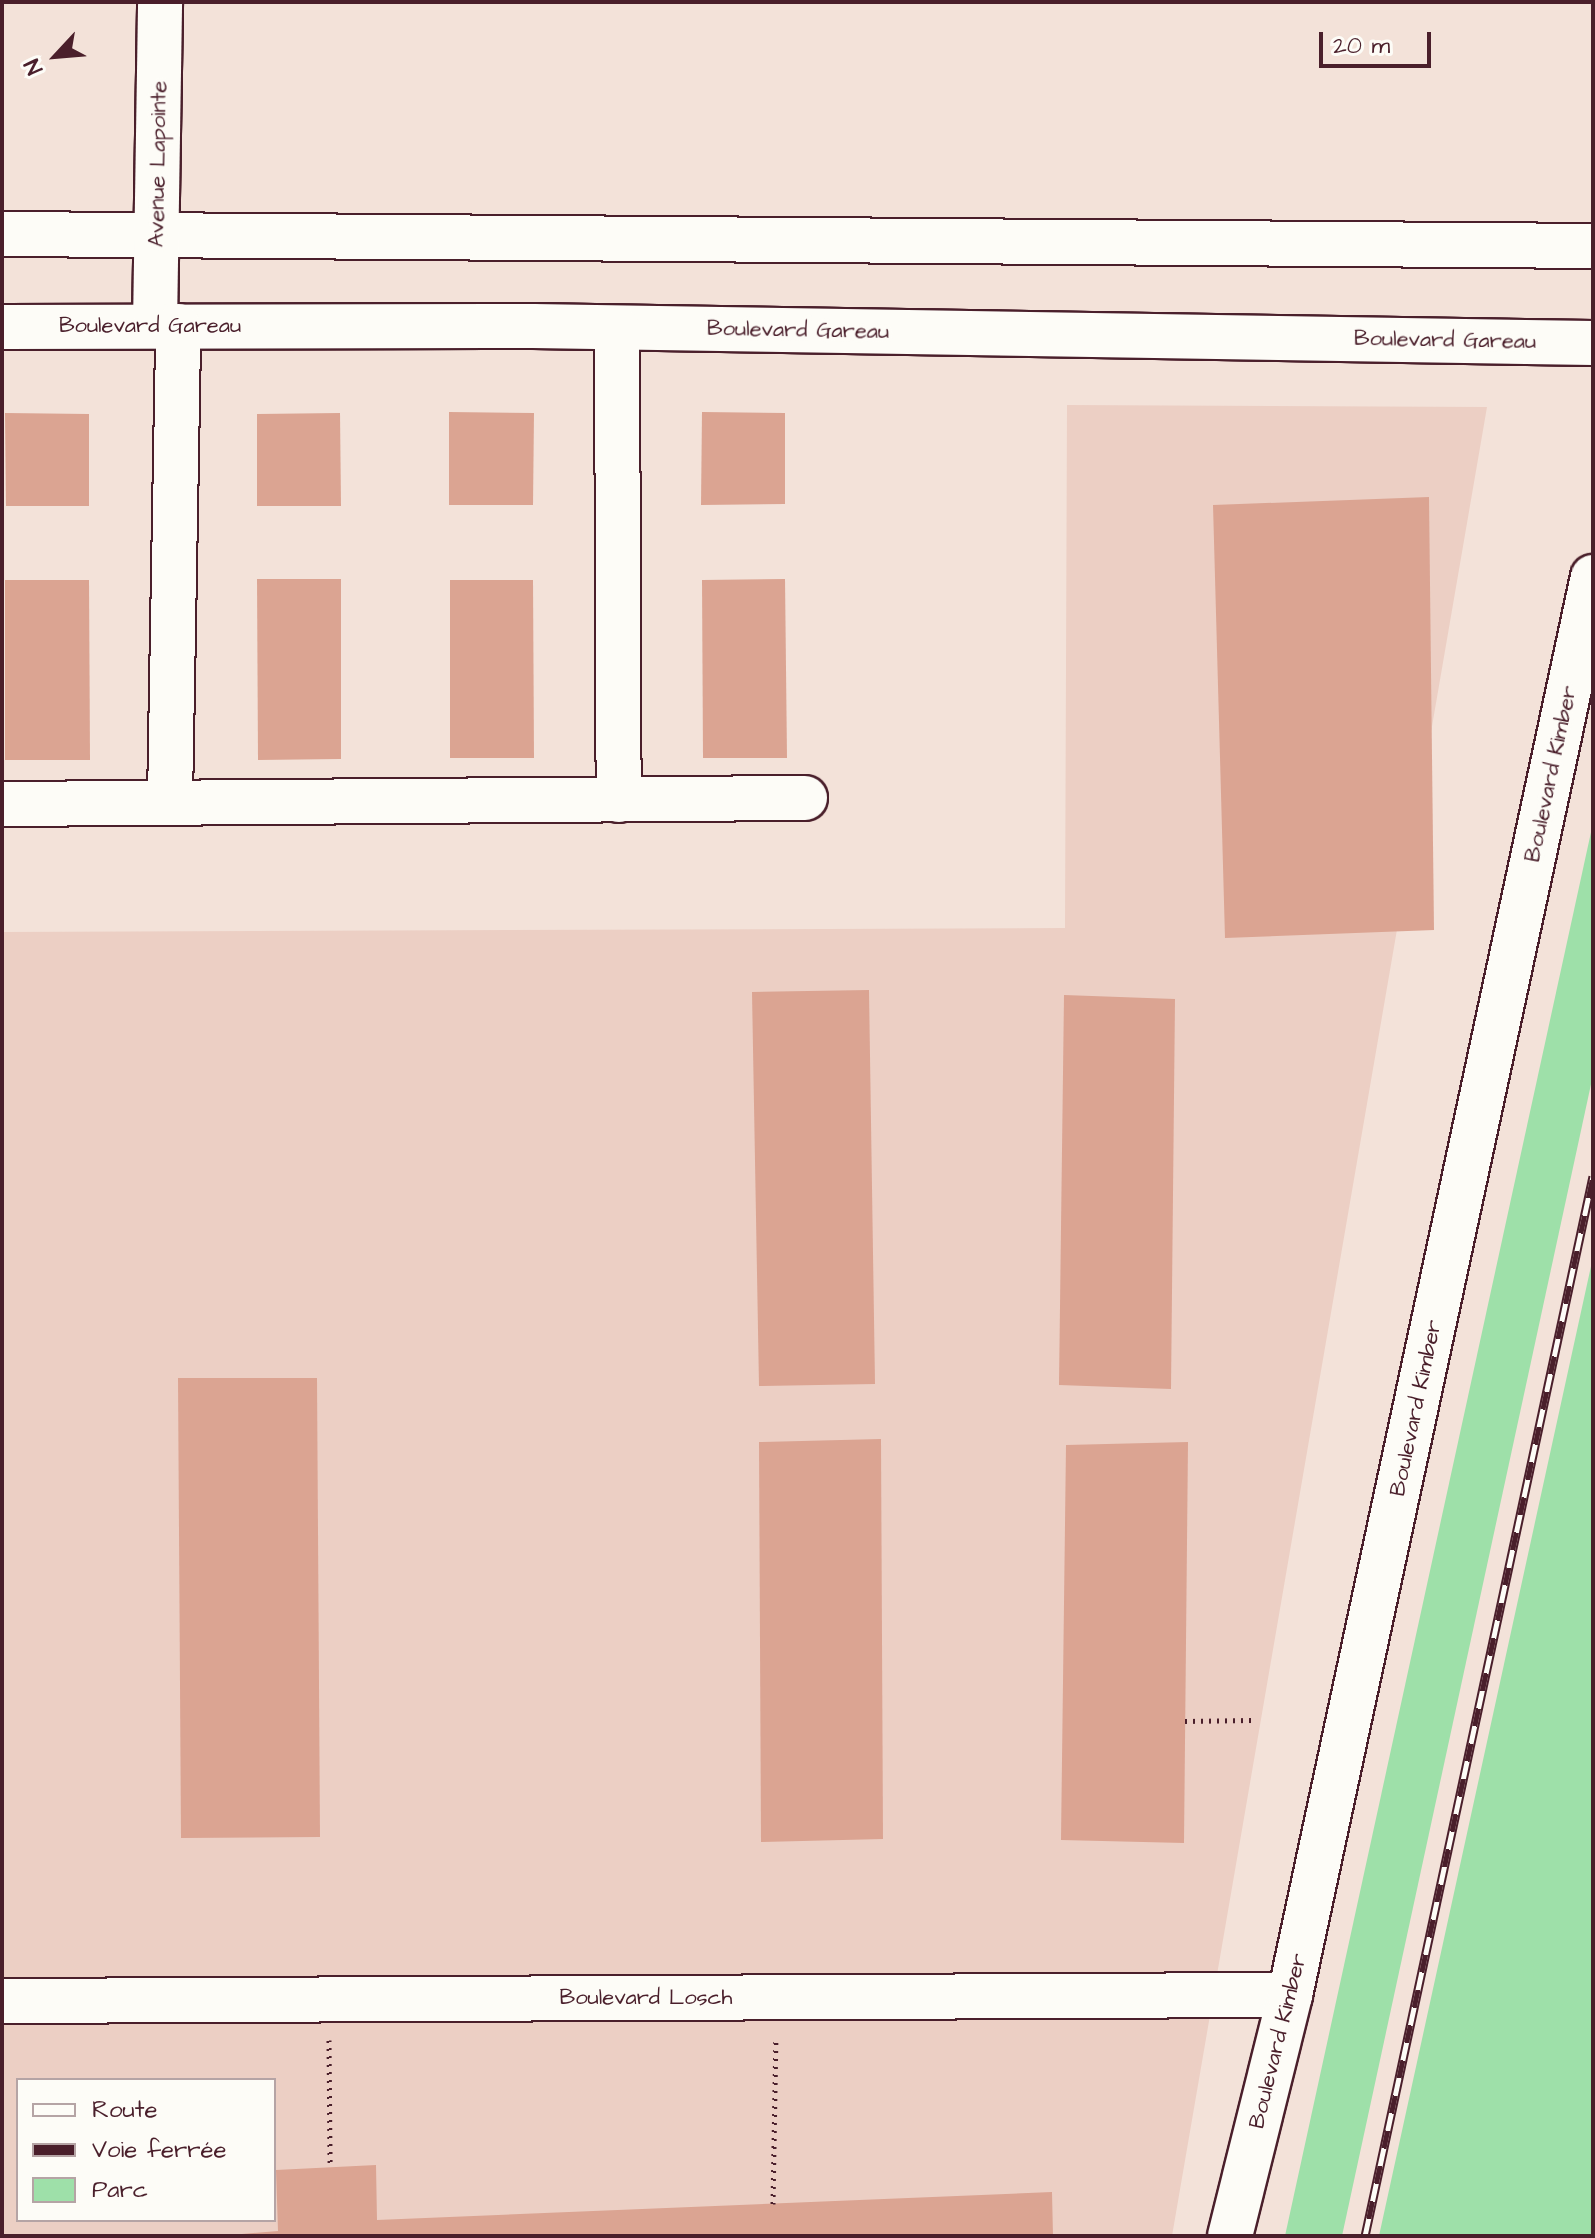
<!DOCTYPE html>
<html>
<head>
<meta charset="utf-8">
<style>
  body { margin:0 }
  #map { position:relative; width:1595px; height:2238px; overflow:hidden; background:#f3e2d9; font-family:"Architects Daughter",sans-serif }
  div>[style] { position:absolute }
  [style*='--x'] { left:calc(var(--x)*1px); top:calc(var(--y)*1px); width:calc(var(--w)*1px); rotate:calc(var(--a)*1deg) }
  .built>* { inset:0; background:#eccfc4 }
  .green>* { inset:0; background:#9ee0a9 }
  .building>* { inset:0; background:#dba492 }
  .path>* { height:5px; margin-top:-2.5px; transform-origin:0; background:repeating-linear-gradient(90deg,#4a1f2b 0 2px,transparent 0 8px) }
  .roads { filter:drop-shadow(2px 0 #4a1f2b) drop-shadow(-2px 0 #4a1f2b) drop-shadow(0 2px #4a1f2b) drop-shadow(0 -2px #4a1f2b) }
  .minor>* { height:44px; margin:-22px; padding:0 22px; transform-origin:22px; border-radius:22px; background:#fdfcf7 }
  .rail>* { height:9px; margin-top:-4.5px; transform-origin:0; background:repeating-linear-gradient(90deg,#fdfcf7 0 18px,#4a1f2b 0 36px); box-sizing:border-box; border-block:2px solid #4a1f2b }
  span { translate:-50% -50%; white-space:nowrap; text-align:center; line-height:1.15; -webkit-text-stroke:8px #fdfcf7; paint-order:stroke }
  .street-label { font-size:22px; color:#4a1f2b }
  .frame { position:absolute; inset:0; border:4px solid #4a1f2b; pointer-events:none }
  .legend { position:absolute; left:16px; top:2078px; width:260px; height:144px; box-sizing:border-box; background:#fdfcf7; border:2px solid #b5a4a5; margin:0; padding:10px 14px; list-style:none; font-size:24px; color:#4a1f2b }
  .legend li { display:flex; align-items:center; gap:16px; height:40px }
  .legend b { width:40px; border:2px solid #b5a4a5 }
  .north { position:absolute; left:16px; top:16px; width:80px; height:80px; -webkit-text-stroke:6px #fdfcf7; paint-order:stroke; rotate:244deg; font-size:22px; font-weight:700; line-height:32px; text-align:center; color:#4a1f2b }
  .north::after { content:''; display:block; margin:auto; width:28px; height:36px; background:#4a1f2b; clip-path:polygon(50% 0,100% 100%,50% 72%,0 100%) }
  .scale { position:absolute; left:1319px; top:32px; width:112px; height:36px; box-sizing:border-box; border:4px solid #4a1f2b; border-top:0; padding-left:10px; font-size:24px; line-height:28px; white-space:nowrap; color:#4a1f2b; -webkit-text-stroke:6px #fdfcf7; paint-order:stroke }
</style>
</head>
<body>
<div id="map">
  <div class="built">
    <div style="clip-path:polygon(evenodd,1067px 405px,1487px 407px,1172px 2236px,2px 2236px,2px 932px,1065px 928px,1067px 405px,18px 2080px,274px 2080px,274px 2220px,18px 2220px,18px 2080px)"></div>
  </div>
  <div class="green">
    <div style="clip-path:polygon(1593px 823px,1593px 1075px,1342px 2236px,1285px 2236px)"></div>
    <div style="clip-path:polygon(1593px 1257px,1593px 2236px,1379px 2236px)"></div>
  </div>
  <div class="building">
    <div style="clip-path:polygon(449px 412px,534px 413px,533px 505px,449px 505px)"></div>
    <div style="clip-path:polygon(702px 412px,785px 413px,785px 504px,701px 505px)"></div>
    <div style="clip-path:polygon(5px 413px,89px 414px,89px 506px,6px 506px)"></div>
    <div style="clip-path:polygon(340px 413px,341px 506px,257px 506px,257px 414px)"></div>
    <div style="clip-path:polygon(1429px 497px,1434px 930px,1225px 938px,1213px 505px)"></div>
    <div style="clip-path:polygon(257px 579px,341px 579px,341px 759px,258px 760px)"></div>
    <div style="clip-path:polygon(785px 579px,787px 758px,703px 758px,702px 580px)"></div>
    <div style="clip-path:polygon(5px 580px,89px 580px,90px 760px,5px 760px)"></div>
    <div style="clip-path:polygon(450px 580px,533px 580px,534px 758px,450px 758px)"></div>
    <div style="clip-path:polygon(869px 990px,875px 1384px,759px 1386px,752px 992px)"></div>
    <div style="clip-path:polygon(1064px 995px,1175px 999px,1171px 1389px,1059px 1385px)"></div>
    <div style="clip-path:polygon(178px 1378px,317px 1378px,320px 1837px,181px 1838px)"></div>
    <div style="clip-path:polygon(881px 1439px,883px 1839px,761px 1842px,759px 1442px)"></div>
    <div style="clip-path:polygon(1188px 1442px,1184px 1843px,1061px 1840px,1066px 1445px)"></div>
    <div style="clip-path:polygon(376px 2165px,377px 2220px,1052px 2192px,1053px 2236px,219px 2236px,278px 2231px,276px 2170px)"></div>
  </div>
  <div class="path">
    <div style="--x:1185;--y:1721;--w:67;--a:-0.9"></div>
    <div style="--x:329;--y:2040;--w:127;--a:89.5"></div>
    <div style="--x:773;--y:2204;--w:167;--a:-89"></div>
  </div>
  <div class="roads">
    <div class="minor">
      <div style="--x:2;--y:234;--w:1591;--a:0.43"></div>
      <div style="--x:155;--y:326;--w:324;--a:-89.1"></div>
      <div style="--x:2;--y:327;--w:531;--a:-0.11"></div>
      <div style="--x:533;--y:326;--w:1060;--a:0.92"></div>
      <div style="--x:617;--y:328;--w:472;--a:89.8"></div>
      <div style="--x:170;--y:800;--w:474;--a:-89"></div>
      <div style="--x:2;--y:804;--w:803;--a:-0.43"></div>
      <div style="--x:2;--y:2001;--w:1288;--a:-0.27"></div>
      <div style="--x:1230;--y:2236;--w:248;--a:-76"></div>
      <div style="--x:1290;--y:1995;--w:1450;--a:-77.94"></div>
    </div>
  </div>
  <div class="rail">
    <div style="--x:1365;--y:2236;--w:1084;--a:-77.86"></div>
  </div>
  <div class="street-label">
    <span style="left:158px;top:164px;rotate:-89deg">Avenue Lapointe</span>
    <span style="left:150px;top:326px">Boulevard Gareau</span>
    <span style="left:798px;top:330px;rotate:1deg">Boulevard Gareau</span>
    <span style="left:1445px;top:340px;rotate:1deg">Boulevard Gareau</span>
    <span style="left:1551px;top:774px;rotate:-78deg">Boulevard Kimber</span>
    <span style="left:1416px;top:1408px;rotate:-78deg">Boulevard Kimber</span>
    <span style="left:646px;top:1998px">Boulevard Losch</span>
    <span style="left:1278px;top:2041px;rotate:-76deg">Boulevard Kimber</span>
  </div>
  <div class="frame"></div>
  <ul class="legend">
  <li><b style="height:10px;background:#fdfcf7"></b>Route</li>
  <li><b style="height:10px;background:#4a1f2b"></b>Voie ferrée</li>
  <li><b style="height:22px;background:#9ee0a9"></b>Parc</li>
  </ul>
  <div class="north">N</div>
  <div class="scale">20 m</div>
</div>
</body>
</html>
